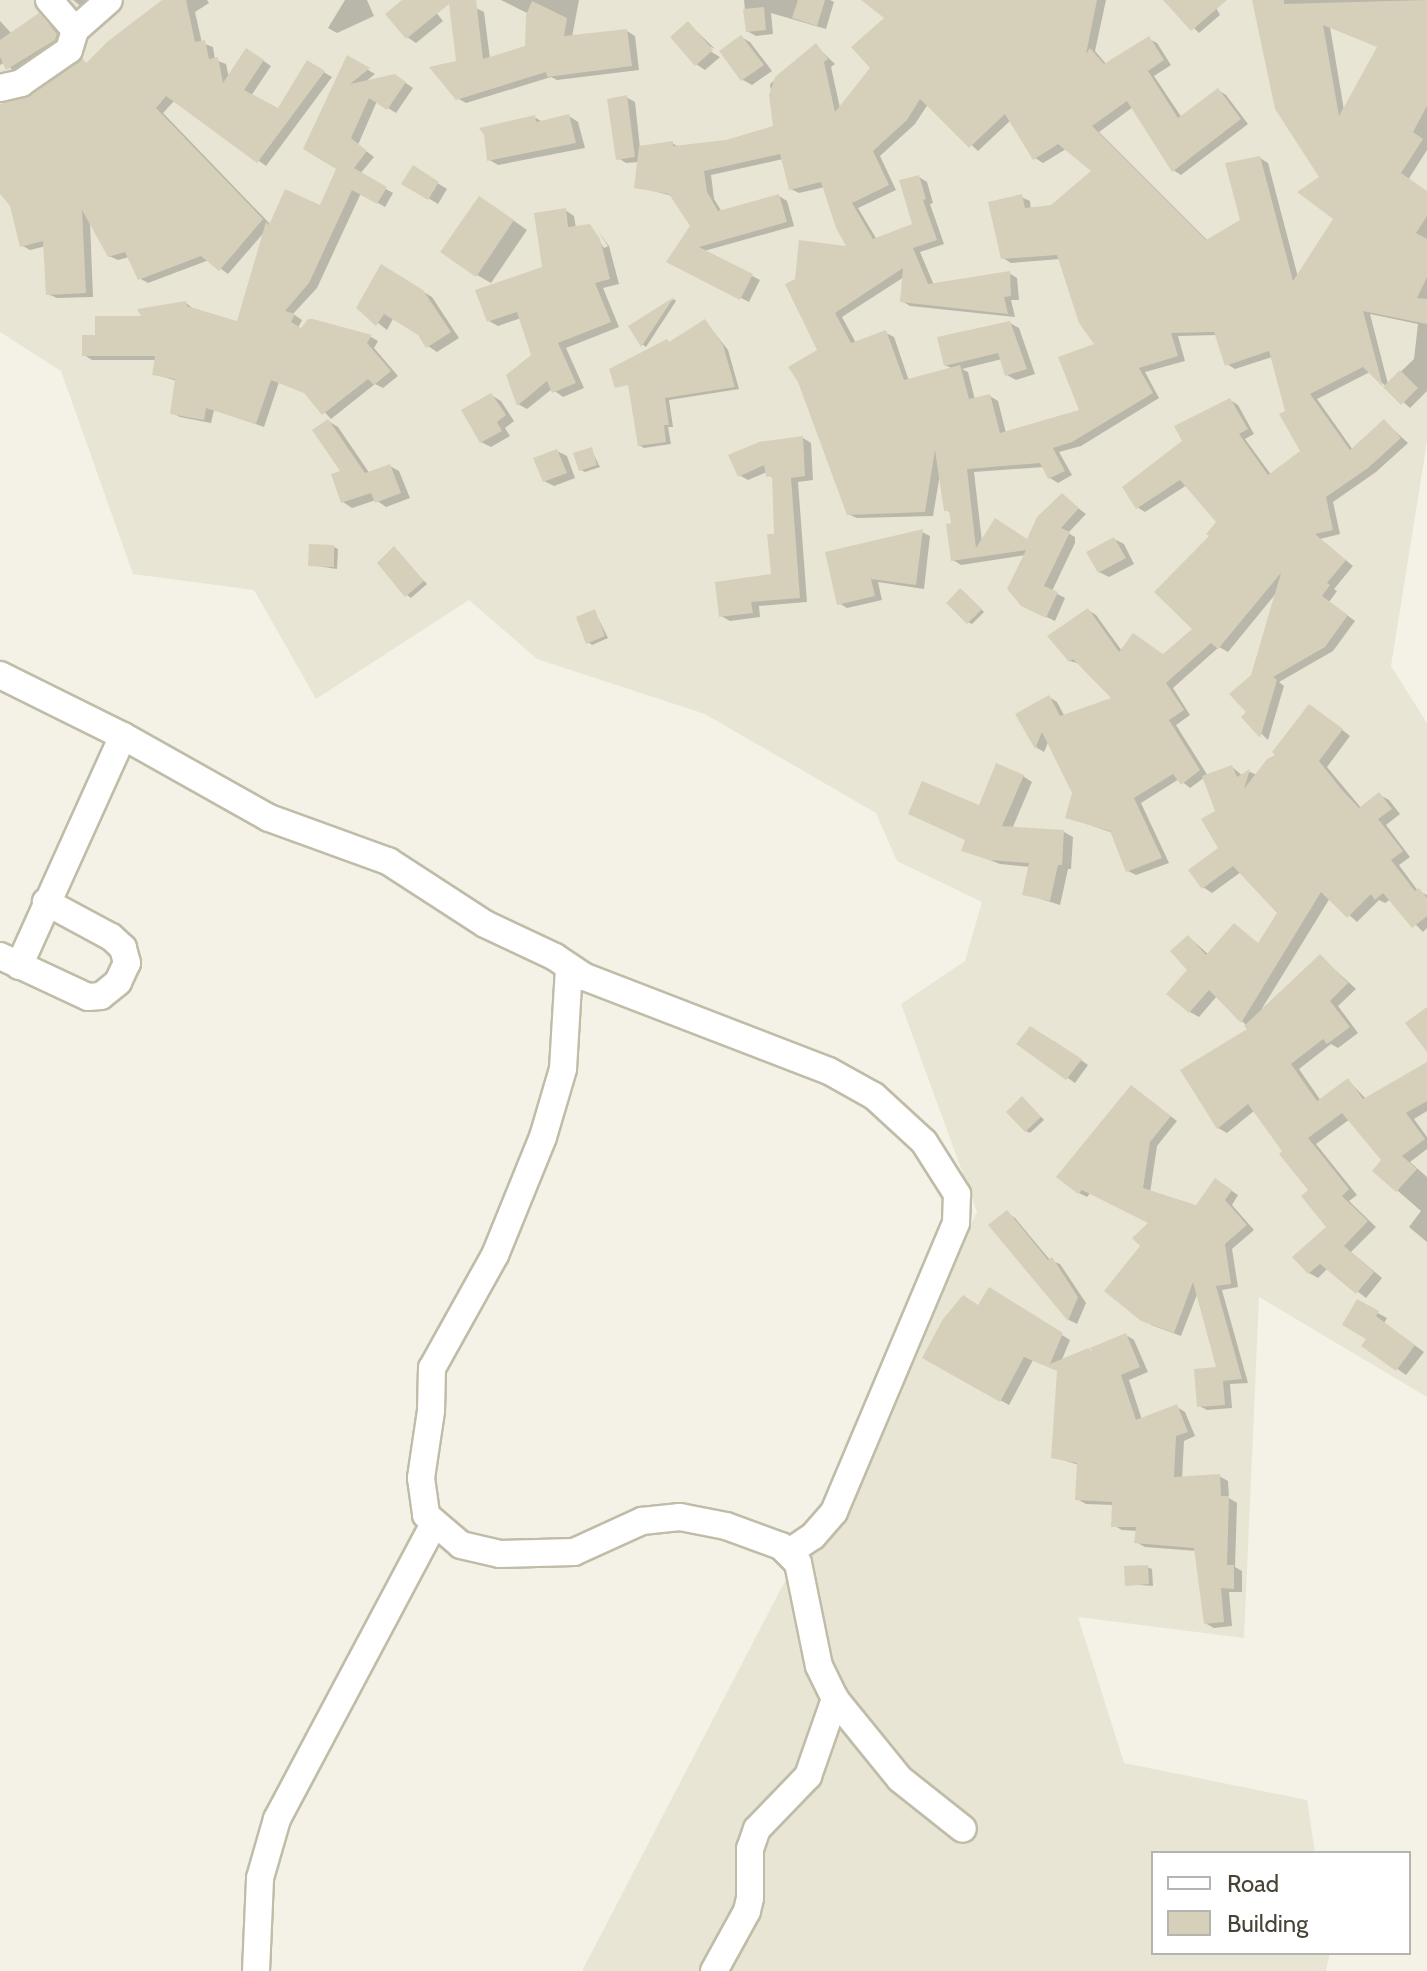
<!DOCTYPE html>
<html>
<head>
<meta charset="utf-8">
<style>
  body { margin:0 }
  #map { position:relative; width:1427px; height:1971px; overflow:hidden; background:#f4f2e6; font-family:Cabin,sans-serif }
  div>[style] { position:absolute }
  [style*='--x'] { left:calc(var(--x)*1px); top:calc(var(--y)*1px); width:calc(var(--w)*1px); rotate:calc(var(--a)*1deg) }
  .residential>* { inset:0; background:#e8e5d4 }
  .shadow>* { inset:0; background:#0003 }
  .building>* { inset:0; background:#d6d0bb }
  .roads { filter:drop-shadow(2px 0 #c0bca8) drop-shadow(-2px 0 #c0bca8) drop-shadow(0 2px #c0bca8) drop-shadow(0 -2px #c0bca8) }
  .minor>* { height:26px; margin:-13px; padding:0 13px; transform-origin:13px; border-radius:13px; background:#fff }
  span { translate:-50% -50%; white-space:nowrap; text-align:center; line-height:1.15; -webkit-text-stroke:7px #fff; paint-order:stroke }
  .legend { position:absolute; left:1151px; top:1851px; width:260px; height:104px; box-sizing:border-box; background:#fff; border:2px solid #b5b4ae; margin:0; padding:10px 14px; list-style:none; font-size:24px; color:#474335 }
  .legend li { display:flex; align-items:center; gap:16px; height:40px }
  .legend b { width:40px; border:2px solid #b5b4ae }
</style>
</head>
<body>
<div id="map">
  <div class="residential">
    <div style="clip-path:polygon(0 0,1427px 0,1427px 442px,1391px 666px,1427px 723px,1427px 1397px,1259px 1297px,1244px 1638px,1078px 1617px,1124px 1763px,1307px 1800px,1315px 1853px,1153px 1853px,1153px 1953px,1330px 1953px,1326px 1971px,582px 1971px,977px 1212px,901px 1004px,965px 961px,982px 902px,897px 861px,876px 813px,705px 714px,537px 659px,469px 600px,316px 699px,254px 590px,133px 574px,61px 371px,0 332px)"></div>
  </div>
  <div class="shadow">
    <div style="clip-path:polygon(73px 0,100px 0,87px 11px)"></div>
    <div style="clip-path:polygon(164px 0,207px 0,209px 3px,195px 12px,202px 43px,213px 47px,215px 60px,226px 64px,229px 78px,255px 55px,271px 66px,251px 96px,278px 111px,308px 63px,332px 77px,266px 166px,175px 100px,163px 113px,271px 225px,321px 208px,338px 169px,348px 58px,375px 74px,364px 83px,403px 81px,413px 88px,396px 113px,377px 101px,358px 145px,374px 157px,360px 174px,393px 193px,385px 207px,361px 193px,317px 288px,293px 314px,302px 320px,298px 328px,371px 337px,378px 341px,374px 348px,398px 376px,383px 388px,375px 384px,331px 419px,307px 393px,279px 382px,264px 427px,214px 410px,211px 423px,180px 417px,172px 413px,177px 381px,154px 374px,156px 360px,92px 360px,84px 355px,97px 337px,186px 303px,195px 310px,238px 323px,267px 229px,228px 274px,209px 260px,148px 283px,139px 278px,129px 257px,118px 260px,109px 256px,90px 221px,93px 297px,57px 298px,48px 294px,46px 246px,30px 250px,21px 245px,12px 205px,0 191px,0 135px,30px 98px,82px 60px,88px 64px)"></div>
    <div style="clip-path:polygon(345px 0,367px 0,374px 16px,337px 33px,328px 28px)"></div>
    <div style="clip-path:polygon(405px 0,426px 0,443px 21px,416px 43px,407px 37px)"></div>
    <div style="clip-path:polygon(501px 0,579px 0,572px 37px,627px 31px,635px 36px,639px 70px,557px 80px,551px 77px,466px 103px,457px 98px,458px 62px,476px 8px,484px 12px,490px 59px,526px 48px,529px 14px)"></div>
    <div style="clip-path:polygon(744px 0,830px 0,834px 2px,826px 29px,771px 13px,773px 34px,756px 36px,747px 31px)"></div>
    <div style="clip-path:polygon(evenodd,864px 0,1106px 0,1095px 51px,1107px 65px,1149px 39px,1157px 43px,1171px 65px,1154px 76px,1182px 118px,1218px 90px,1226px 95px,1248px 124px,1181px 175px,1173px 170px,1133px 107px,1099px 132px,1208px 241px,1242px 221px,1260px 158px,1268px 163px,1298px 277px,1335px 218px,1254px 0,1427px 0,1427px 150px,1408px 180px,1427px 193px,1427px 391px,1410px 408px,1370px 372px,1317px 399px,1353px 450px,1384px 421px,1408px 443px,1376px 472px,1333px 502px,1340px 534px,1320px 539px,1353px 566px,1334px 589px,1337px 591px,1329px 602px,1355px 621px,1333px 651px,1279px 682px,1284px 686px,1268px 740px,1247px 720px,1252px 676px,1278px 591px,1228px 652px,1219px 647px,1173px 688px,1190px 715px,1176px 725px,1208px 776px,1232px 767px,1243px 776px,1250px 772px,1257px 775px,1318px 711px,1350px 736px,1327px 767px,1362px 809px,1380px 795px,1389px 800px,1400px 814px,1386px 825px,1410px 857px,1399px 865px,1418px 891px,1427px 895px,1427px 928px,1423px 932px,1391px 899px,1385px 903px,1379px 900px,1357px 922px,1330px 898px,1261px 1010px,1320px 956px,1356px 989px,1338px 1006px,1358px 1033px,1338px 1048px,1331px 1044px,1299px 1069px,1321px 1101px,1348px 1080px,1367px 1100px,1427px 1065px,1427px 1111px,1414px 1119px,1427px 1137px,1427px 1149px,1410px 1162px,1427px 1177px,1427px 1242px,1409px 1227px,1421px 1211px,1375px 1171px,1384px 1160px,1350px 1119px,1316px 1144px,1357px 1195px,1349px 1201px,1376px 1227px,1351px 1252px,1382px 1278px,1366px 1298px,1328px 1268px,1318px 1278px,1309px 1273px,1329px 1227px,1311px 1190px,1255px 1110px,1227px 1133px,1218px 1128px,1250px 1029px,1217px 996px,1199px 1017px,1190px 1012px,1189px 937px,1209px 955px,1260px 945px,1280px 913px,1241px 872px,1212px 893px,1203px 887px,1221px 849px,1218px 812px,1205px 777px,1190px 788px,1179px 779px,1141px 803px,1169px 863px,1136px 875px,1128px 871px,1113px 833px,1067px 817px,1074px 792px,1049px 740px,1044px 752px,1037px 748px,1018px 714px,1049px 697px,1057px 702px,1065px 717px,1114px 699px,1080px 664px,1070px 661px,1088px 610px,1096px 615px,1122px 651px,1164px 656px,1195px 630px,1212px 536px,1219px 522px,1187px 485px,1145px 512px,1137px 507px,1184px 442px,1230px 400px,1238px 405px,1254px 434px,1245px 439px,1272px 476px,1303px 452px,1272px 357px,1235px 369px,1227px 364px,1217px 335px,1178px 336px,1185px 361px,1145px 372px,1159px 398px,1081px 446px,1059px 452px,1072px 475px,1058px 483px,1050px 478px,1044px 467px,974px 472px,982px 542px,1028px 541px,1062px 496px,1086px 514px,1068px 533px,1075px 537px,1075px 543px,1052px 591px,1065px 598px,1055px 621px,1032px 610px,1026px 555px,961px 565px,953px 560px,952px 514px,946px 510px,940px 474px,933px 516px,857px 518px,848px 514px,820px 351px,850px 248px,825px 187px,799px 193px,791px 189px,783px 159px,711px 175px,714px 199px,722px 212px,779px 196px,787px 201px,794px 226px,704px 251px,760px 280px,749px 302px,669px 261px,692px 226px,673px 196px,637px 187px,640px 162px,626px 163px,618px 158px,626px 97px,635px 102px,640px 148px,672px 143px,679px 147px,726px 142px,776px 128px,770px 84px,816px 46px,835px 64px,831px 67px,840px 108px,872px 68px,888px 18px,864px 0,1330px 27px,1379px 47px,1344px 110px,1330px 27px,864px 0,928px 104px,978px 151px,1011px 120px,1035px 158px,1043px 163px,1066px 149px,1094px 171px,1052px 207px,1031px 210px,1030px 201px,1021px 197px,1003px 258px,1011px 263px,1060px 259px,1097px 345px,1082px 411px,1006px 433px,998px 401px,990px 396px,975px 400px,968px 372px,962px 369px,1002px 359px,1007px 375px,1016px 380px,1035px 374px,1019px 328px,1010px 323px,945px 365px,953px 369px,909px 381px,894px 337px,886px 333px,856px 343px,842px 317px,904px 277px,902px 301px,910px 306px,1015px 317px,1011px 300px,1019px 300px,1017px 278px,1009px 273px,934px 285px,920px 252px,944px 244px,930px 204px,933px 203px,927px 182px,919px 177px,914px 225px,877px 240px,858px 208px,896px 190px,880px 156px,915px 124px,928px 104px,864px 0,1370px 314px,1418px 324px,1414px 359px,1388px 384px,1370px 314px)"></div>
    <div style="clip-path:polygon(1166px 0,1224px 0,1215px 6px,1220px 15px,1199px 33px)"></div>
    <div style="clip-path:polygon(39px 15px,64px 39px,15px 73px,5px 62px,0 65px,0 21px,12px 34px)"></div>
    <div style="clip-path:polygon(689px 24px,715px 49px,705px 44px,703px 47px,720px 57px,705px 70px,696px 64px)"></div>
    <div style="clip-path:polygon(741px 37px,750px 42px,772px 71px,752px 85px,743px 80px)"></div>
    <div style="clip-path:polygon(569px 116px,578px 122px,585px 148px,498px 165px,488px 159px,534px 117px,543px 122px)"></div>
    <div style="clip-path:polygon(413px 168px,447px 189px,438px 204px,404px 183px)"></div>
    <div style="clip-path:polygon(494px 207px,527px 230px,491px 283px,477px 275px)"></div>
    <div style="clip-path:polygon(565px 210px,574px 216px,576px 228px,590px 226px,604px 248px,608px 246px,597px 230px,609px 246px,619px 284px,603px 288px,619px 327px,566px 348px,584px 388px,563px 397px,552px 389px,527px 409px,518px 404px,533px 355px,521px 318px,498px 326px,489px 321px,544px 268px)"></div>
    <div style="clip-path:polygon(382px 267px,432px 297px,459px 338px,437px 352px,428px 346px,420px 334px,394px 317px,387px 330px,359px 308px)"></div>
    <div style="clip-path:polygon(674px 299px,676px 301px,646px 347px,643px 345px,631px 327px)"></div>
    <div style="clip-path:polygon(705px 321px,728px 350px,739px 389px,669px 400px,673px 427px,668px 427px,671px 444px,644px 448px,639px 445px)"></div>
    <div style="clip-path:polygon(491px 395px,501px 401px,514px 421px,505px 428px,510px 436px,491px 447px,481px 442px)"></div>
    <div style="clip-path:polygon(328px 421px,338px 427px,370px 474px,390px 466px,399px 471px,410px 498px,386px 507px,376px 500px,352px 508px,343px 502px,344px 472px)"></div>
    <div style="clip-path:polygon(803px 438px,811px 443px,813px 480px,798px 482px,807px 602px,759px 606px,760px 617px,730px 621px,721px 616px,773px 576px,776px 535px,774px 480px,767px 472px,748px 480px,739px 475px)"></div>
    <div style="clip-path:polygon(591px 449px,600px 467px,585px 472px,581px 470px)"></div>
    <div style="clip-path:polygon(557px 451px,567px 456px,575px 478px,554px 486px,544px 481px)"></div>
    <div style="clip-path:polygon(922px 532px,930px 536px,924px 589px,878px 582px,882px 600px,847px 608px,839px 603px)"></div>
    <div style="clip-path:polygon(1114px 539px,1124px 544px,1134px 564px,1109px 577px,1099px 572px)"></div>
    <div style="clip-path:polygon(334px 547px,338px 549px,337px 569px,310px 565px)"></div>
    <div style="clip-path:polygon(394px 549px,427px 584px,411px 598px,407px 595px)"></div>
    <div style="clip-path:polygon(965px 593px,984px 612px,972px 624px,968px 622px)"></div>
    <div style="clip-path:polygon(595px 612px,608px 638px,592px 645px,588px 642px)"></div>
    <div style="clip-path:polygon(1023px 776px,1032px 782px,1012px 829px,1064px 832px,1073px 837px,1071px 869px,1068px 869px,1060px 905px,1025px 894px,1030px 867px,1000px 864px,964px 850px,980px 808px)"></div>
    <div style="clip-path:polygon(1054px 1041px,1088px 1065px,1075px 1083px,1019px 1044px)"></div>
    <div style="clip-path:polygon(1139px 1092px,1177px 1121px,1157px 1146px,1150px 1193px,1197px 1208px,1223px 1185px,1238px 1195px,1232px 1205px,1254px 1230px,1232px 1249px,1238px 1287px,1222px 1290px,1248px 1383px,1230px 1384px,1232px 1408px,1207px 1410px,1199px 1406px,1219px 1369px,1198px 1292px,1181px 1336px,1151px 1325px,1143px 1246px,1151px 1223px,1090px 1193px,1087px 1197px,1079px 1193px)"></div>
    <div style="clip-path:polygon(1026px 1101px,1044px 1120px,1030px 1133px,1026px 1131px)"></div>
    <div style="clip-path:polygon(1007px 1213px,1015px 1218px,1050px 1260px,1060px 1264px,1086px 1303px,1077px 1324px,1069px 1320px,991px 1226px)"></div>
    <div style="clip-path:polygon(990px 1290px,1070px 1340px,1061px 1362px,1100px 1358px,1126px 1335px,1134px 1340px,1148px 1372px,1129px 1380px,1142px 1420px,1177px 1407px,1185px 1412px,1195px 1436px,1184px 1441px,1182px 1479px,1219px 1476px,1228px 1481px,1229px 1498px,1237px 1503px,1235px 1567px,1242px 1571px,1242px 1592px,1229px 1592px,1232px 1626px,1214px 1628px,1205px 1623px,1197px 1551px,1145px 1547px,1136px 1542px,1138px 1531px,1122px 1530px,1113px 1525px,1114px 1505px,1086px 1504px,1077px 1499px,1079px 1465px,1053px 1457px,1059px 1371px,1033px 1360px,1009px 1405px,924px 1357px,979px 1307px)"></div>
    <div style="clip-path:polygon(1358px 1302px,1387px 1318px,1384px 1323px,1424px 1352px,1406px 1375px,1364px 1345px,1369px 1338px)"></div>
    <div style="clip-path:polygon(1147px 1567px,1152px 1569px,1153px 1586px,1127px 1584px)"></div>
  </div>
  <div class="building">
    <div style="clip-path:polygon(162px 0,186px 0,195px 42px,205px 40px,209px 59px,218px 57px,223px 83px,246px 48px,264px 60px,244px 90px,278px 108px,307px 60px,325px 71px,257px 163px,166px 96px,156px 108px,263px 219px,219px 271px,201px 256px,138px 280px,125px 252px,108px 257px,82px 210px,86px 293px,46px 295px,43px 241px,20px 247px,10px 206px,0 194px,0 104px,30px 96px,82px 58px,86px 63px,107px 42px)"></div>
    <div style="clip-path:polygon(402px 0,476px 0,483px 59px,525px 46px,526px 15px,532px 1px,567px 18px,564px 36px,627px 29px,632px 66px,547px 77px,546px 72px,456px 100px,429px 67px,456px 61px,449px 4px,406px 39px,385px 14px)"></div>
    <div style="clip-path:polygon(798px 0,825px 0,817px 26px,792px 18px)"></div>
    <div style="clip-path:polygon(evenodd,861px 0,1097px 0,1086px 54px,1090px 48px,1104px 64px,1149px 36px,1164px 60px,1148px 71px,1178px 118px,1218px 88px,1241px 119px,1172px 172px,1127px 101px,1092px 126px,1206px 240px,1240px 220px,1225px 163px,1260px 156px,1293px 281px,1333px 219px,1297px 192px,1319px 177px,1275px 109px,1252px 0,1284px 0,1284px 4px,1427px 0,1427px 106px,1413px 132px,1423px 139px,1401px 173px,1427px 191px,1427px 216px,1416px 233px,1427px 239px,1427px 277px,1417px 298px,1427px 299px,1427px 324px,1363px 311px,1383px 387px,1400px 370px,1418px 388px,1401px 405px,1363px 367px,1310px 394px,1350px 450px,1384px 419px,1401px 438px,1368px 468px,1326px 497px,1333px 530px,1315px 534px,1346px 560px,1327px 583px,1330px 585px,1322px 596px,1348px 615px,1325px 647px,1273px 677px,1277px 680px,1260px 738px,1241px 717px,1246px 712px,1229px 694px,1251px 675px,1281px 573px,1218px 649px,1211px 643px,1166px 683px,1184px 710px,1169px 720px,1200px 770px,1181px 785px,1173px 774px,1134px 798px,1162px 858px,1126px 872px,1110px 831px,1065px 818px,1072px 793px,1042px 732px,1035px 749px,1015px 714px,1049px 695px,1060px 716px,1111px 698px,1073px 659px,1069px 662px,1047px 636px,1088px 608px,1119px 652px,1133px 633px,1163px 654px,1192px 629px,1154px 592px,1209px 536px,1206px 534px,1216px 522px,1180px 480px,1136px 509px,1122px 487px,1182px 441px,1174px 426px,1230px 398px,1248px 429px,1239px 434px,1268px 475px,1300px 451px,1279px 414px,1285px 411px,1269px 351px,1225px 366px,1214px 332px,1171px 333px,1178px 356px,1139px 368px,1153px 393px,1072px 442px,1053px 448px,1065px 471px,1048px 479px,1040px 463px,967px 469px,976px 548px,995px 518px,1027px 539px,1037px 517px,1062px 493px,1079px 508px,1061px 528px,1070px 532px,1044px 586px,1058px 592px,1046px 618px,1021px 606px,1007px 589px,1026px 550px,951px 561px,946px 524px,951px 523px,949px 511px,944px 511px,935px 450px,925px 512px,847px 515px,798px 382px,788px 367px,817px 350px,785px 284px,795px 279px,799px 240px,846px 246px,836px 228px,821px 182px,789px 190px,780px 154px,704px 171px,707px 192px,718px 211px,779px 194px,787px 222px,699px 247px,753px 274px,740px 300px,666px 262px,690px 226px,669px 194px,634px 188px,639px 146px,673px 141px,673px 146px,726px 140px,773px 126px,769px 95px,775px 77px,816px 43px,828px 59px,824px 62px,835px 112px,870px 68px,851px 47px,884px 18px,861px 0,1323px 25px,1377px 47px,1339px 116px,1323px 25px,861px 0,920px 99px,969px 148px,1005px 114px,1033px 160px,1058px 144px,1091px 171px,1051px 205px,1025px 208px,1022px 194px,988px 202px,1001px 259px,1057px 255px,1079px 323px,1094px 344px,1058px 357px,1079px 410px,1000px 433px,990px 394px,969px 399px,960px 365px,904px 380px,886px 330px,851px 343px,835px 313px,903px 268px,900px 302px,1008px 314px,1004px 297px,1011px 296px,1010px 271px,928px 284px,913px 248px,937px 240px,923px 200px,926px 199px,919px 175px,899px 180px,912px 224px,873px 239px,852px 203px,889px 185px,873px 151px,907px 120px,920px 99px)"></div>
    <div style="clip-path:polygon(1163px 0,1227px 0,1191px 31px)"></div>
    <div style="clip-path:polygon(764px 7px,766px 30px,746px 32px,743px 9px)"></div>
    <div style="clip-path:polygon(39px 13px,57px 34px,55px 40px,6px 70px,0 57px,0 40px)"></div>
    <div style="clip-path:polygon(688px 21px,713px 50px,695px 66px,670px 37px)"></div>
    <div style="clip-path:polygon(741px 35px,764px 65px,741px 81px,719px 51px)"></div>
    <div style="clip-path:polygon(347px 55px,370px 68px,350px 84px,395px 74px,406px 82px,387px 110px,369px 98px,351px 138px,367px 151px,354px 168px,387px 187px,377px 204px,352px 190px,309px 283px,285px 311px,295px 314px,291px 322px,301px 328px,308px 319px,313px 319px,372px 335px,367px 343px,391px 371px,374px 385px,368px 379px,322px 415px,304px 393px,271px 380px,256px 424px,206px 408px,204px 420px,170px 414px,175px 379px,152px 375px,155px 356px,82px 356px,82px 335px,95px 335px,95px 316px,141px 316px,137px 309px,186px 301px,187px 306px,237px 321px,266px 222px,269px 225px,285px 189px,320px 205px,336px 169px,303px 149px)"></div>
    <div style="clip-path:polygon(627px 95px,635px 157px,616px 160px,607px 99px)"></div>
    <div style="clip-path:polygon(569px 114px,576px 143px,487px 161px,484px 135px,479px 128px,535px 115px,536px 122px)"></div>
    <div style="clip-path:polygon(413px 165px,439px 182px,428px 200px,401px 184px)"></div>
    <div style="clip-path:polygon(479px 196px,514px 220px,476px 277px,440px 252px)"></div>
    <div style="clip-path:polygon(566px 208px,568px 227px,590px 224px,600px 239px,610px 279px,595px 283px,611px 322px,558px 343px,576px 383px,552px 393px,547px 381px,517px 406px,506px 375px,531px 355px,517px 312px,487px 322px,475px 290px,542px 267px,534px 213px)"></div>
    <div style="clip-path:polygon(381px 264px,423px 290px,451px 332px,426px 348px,418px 335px,384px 314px,376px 326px,356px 308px)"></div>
    <div style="clip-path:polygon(674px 297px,641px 347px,628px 326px)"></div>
    <div style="clip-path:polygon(705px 319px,723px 345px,735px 387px,665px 398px,669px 425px,664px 425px,666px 442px,638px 446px,628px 385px,615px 388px,609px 369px,667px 339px,669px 342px)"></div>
    <div style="clip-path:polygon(1010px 321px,1027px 369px,1005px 376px,998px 353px,944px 366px,937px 337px)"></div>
    <div style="clip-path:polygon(491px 393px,506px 415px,497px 422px,502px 431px,480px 443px,461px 410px)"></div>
    <div style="clip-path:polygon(328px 419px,365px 473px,390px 464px,401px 493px,375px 503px,371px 493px,341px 503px,331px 474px,340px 471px,312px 430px)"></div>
    <div style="clip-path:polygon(803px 436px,805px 476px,791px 478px,800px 598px,751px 602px,753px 613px,719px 617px,715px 582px,771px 574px,767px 534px,774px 534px,772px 476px,766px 477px,764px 465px,738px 477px,728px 455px,759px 442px)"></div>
    <div style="clip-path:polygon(592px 447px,597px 465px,579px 471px,573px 453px)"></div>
    <div style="clip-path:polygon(557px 449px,567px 473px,543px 482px,533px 458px)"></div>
    <div style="clip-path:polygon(923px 529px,916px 585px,871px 579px,875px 596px,837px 605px,825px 552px)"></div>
    <div style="clip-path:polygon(1114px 537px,1126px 558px,1098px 573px,1086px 552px)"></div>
    <div style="clip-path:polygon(309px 544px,334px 545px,334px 567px,308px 566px)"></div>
    <div style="clip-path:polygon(394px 546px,424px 581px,405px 597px,377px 563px)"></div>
    <div style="clip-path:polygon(960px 588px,982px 609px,967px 624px,946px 603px)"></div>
    <div style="clip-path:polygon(595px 609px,605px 636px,586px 644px,576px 617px)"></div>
    <div style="clip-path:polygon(1309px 704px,1343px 729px,1319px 761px,1342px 790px,1359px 808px,1379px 792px,1392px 809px,1378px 819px,1403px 851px,1391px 860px,1415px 891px,1419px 888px,1427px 898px,1427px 916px,1412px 928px,1383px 893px,1375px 900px,1371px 894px,1347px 918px,1321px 892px,1241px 1023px,1209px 990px,1189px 1013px,1166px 994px,1187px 970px,1170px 951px,1188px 935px,1206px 955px,1234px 923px,1258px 943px,1277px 913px,1233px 866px,1202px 889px,1188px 870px,1218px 848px,1201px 819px,1215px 811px,1202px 776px,1232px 765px,1237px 777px,1250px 769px,1244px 789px,1267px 759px,1275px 755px,1272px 752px)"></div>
    <div style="clip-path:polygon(996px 763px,1024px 775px,1002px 826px,1064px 830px,1062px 865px,1058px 865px,1050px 901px,1022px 895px,1029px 863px,989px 860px,961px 851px,965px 840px,908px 814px,922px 781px,979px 805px)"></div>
    <div style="clip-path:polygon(1320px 954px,1348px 983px,1330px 1001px,1350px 1027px,1327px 1044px,1323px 1039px,1291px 1064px,1317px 1101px,1348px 1078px,1363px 1099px,1427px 1062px,1427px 1101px,1406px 1113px,1425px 1139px,1402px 1156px,1417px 1169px,1396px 1192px,1372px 1171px,1381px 1160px,1342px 1113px,1308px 1138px,1349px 1189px,1342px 1196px,1368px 1221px,1344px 1246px,1374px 1272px,1356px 1294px,1320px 1264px,1308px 1274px,1292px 1257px,1326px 1227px,1301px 1196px,1308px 1190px,1279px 1154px,1282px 1151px,1248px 1104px,1217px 1129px,1180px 1070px,1247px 1029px,1244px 1026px)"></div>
    <div style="clip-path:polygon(1427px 1007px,1427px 1052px,1405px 1023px)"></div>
    <div style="clip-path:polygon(1030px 1026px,1082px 1059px,1066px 1080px,1016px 1044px)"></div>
    <div style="clip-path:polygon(1131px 1085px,1171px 1116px,1150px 1142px,1143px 1188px,1196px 1205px,1215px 1178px,1232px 1190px,1225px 1200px,1247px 1225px,1225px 1244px,1231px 1284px,1216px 1286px,1242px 1379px,1223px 1381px,1225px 1405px,1197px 1407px,1194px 1369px,1216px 1367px,1193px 1282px,1174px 1333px,1141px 1321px,1104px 1291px,1140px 1246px,1132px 1238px,1148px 1223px,1082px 1190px,1078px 1194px,1056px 1177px)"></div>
    <div style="clip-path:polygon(1022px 1096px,1041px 1117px,1025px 1132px,1006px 1112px)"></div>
    <div style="clip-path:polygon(1007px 1210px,1048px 1260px,1052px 1257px,1078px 1297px,1068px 1321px,988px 1225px)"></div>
    <div style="clip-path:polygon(989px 1287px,1063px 1333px,1050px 1364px,1088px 1348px,1093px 1352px,1090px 1348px,1126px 1333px,1140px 1367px,1121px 1375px,1136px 1420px,1177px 1404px,1188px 1432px,1176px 1436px,1174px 1477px,1220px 1474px,1221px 1496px,1229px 1496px,1227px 1565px,1234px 1565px,1234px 1589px,1221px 1588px,1224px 1622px,1204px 1624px,1194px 1548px,1134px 1543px,1136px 1527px,1111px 1527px,1112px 1502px,1075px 1500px,1077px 1463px,1051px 1458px,1057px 1371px,1024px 1357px,1000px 1402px,922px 1358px,943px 1319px,963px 1295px,978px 1305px)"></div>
    <div style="clip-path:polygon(1357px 1299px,1379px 1311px,1376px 1316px,1415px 1345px,1396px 1371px,1361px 1346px,1366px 1339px,1342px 1325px)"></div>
    <div style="clip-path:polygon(1148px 1565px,1149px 1584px,1125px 1586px,1124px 1566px)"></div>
  </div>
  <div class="roads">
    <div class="minor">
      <div style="--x:49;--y:0;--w:40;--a:49"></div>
      <div style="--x:0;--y:88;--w:22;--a:-13"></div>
      <div style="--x:21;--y:83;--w:58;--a:-34.5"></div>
      <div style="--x:69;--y:50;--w:21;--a:-73"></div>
      <div style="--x:75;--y:30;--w:45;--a:-41.4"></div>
      <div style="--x:0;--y:675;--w:137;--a:26.4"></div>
      <div style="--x:123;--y:736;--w:167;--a:29.3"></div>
      <div style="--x:269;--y:818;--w:127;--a:19.9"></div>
      <div style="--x:388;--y:861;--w:116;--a:33"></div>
      <div style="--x:485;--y:924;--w:77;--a:25.2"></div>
      <div style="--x:555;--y:957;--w:36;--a:34"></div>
      <div style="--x:585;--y:977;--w:261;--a:21.1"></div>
      <div style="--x:829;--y:1071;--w:51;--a:29.1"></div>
      <div style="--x:874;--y:1096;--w:68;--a:42.6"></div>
      <div style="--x:924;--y:1142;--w:62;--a:57.6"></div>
      <div style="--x:957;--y:1194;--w:29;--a:92"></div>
      <div style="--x:956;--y:1223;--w:314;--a:112.9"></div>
      <div style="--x:834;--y:1512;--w:32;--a:131"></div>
      <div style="--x:813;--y:1536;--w:29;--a:146"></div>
      <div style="--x:0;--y:956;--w:97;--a:25"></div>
      <div style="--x:88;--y:997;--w:13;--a:-4"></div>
      <div style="--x:101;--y:996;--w:22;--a:-39"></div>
      <div style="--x:118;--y:982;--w:21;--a:-65"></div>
      <div style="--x:127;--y:963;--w:16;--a:-105"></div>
      <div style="--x:123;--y:948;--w:16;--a:-137"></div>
      <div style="--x:111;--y:937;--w:74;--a:-151.7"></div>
      <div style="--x:19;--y:966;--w:252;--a:-65.7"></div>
      <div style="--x:569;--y:968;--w:101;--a:93.4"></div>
      <div style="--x:563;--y:1069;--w:71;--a:106.4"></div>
      <div style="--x:543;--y:1137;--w:127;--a:112.1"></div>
      <div style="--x:495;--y:1255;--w:129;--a:119.1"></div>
      <div style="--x:432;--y:1368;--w:43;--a:91.3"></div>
      <div style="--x:431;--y:1411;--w:68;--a:98.5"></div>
      <div style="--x:421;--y:1478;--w:37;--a:82"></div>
      <div style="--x:426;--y:1515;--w:46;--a:40.6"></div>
      <div style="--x:461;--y:1545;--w:40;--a:13"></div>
      <div style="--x:500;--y:1554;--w:74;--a:-1.5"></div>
      <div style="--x:574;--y:1552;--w:75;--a:-24.5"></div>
      <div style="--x:642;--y:1521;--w:38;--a:-6"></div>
      <div style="--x:680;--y:1517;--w:47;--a:11.1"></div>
      <div style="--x:726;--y:1526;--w:59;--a:20"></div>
      <div style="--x:781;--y:1546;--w:24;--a:45"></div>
      <div style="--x:798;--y:1563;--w:105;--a:78.5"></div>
      <div style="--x:819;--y:1666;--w:37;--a:64"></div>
      <div style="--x:835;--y:1699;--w:103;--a:50.9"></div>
      <div style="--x:900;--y:1779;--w:80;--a:38.4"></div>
      <div style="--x:256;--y:1971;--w:93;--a:-87.5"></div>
      <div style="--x:260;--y:1878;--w:61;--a:-73.9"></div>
      <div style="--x:277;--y:1819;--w:333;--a:-62"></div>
      <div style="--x:714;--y:1971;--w:68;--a:-61.2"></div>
      <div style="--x:747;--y:1911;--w:13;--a:-77"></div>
      <div style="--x:750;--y:1898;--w:49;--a:-90"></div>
      <div style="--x:750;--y:1849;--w:21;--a:-71"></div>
      <div style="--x:757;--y:1829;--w:74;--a:-46.1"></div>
      <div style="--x:808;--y:1776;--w:82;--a:-70.7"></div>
    </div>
  </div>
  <ul class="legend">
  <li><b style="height:10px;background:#fff"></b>Road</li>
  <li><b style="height:22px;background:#d6d0bb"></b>Building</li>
  </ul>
</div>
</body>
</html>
